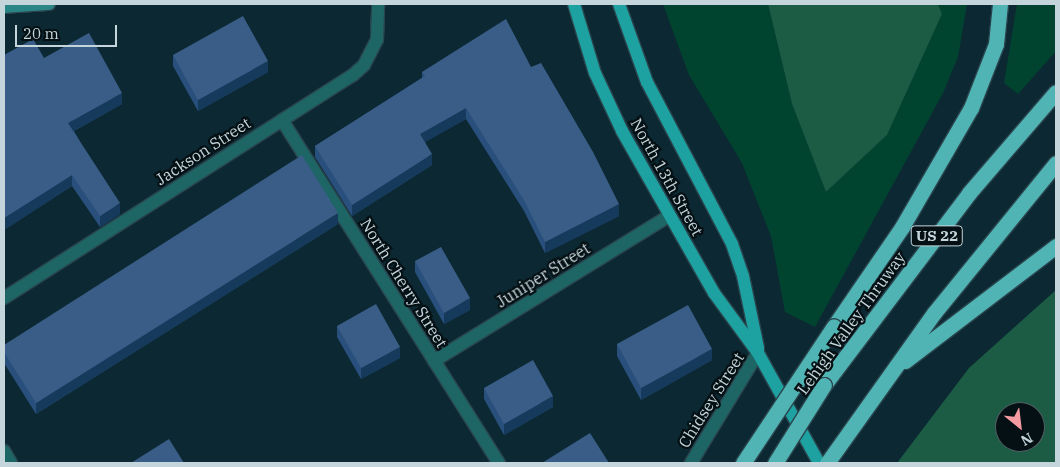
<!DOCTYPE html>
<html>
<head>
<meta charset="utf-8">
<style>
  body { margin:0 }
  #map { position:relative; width:1060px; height:467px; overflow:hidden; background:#0c2933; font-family:"IBM Plex Serif",serif }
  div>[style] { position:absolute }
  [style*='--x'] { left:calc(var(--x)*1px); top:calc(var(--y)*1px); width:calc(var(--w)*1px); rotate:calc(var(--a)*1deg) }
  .green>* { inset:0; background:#00442f }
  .forest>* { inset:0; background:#1c5b44 }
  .roads { filter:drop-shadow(1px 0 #2a454e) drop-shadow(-1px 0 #2a454e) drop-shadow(0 1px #2a454e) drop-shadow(0 -1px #2a454e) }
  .lane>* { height:12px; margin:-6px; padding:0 6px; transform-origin:6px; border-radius:6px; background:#1d6665 }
  .street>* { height:12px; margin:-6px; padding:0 6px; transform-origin:6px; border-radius:6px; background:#1d6665 }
  .secondary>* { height:12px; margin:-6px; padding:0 6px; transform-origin:6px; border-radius:6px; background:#2a8686 }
  .primary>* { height:12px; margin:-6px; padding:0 6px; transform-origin:6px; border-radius:6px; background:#1da1a1 }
  .highway>* { height:15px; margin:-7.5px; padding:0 7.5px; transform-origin:7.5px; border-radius:7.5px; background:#51b4b4 }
  .bridges { filter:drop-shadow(1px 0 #2a454e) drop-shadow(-1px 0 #2a454e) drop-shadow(0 1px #2a454e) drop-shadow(0 -1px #2a454e) }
  .highway-bridge>* { height:15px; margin:-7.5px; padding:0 7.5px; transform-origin:7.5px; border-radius:7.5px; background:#51b4b4 }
  .wall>* { inset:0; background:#294f7c }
  .shaded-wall>* { inset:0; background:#163a5b }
  .building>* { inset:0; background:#3a5d87 }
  span { translate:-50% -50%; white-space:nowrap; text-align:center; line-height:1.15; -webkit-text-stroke:4.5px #051014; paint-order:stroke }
  .shield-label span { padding:1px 4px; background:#051014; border:1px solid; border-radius:4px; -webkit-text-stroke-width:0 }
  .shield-label { font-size:15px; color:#c5d5dc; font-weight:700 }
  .street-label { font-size:16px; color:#c5d5dc }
  .frame { position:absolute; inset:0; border:5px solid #c5d5dc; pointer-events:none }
  .north { position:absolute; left:995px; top:402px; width:50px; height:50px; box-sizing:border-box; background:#051014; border:1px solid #525f64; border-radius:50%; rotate:151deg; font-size:14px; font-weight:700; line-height:20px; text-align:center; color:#c5d5dc }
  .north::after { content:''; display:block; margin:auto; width:18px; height:22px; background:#f49aa1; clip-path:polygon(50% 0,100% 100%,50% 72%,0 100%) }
  .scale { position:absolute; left:15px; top:25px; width:102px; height:22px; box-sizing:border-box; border:2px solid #c5d5dc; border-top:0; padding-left:6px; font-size:15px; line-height:18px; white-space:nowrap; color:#c5d5dc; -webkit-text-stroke:4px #051014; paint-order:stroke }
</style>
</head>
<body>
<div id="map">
  <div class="green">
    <div style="clip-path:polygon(663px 4px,768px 4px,792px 104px,826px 192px,887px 135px,942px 14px,938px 4px,967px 4px,958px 57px,943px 93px,815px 327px,785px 312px,771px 236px,742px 163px,689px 75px)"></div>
    <div style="clip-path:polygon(1017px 4px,1056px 4px,1056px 51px,1018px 94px,1004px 83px)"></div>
  </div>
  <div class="forest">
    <div style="clip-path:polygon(768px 4px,938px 4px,942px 14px,887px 135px,826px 192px,792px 104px)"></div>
    <div style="clip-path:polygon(evenodd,1056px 290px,1056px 463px,897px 463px,969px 368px,1056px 290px,1005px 412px,1035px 412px,1035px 442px,1005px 442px,1005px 412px)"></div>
  </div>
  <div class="roads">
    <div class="lane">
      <div style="--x:282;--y:120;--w:406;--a:57.7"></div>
      <div style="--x:434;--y:361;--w:276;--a:-31.7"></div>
    </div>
    <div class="street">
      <div style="--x:4;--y:298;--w:414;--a:-32.6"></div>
      <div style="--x:353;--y:75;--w:15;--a:-42"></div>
      <div style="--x:364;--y:65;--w:29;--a:-63"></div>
      <div style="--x:377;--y:39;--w:35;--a:-88"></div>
      <div style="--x:4;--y:451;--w:14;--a:60"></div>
      <div style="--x:691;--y:463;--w:129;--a:-58.7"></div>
    </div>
    <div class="secondary">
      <div style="--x:4;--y:7;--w:45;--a:-3.8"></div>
    </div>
    <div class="primary">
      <div style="--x:574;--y:4;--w:72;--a:73.1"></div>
      <div style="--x:595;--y:73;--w:64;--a:65"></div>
      <div style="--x:622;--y:131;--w:186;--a:60.4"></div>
      <div style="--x:714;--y:293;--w:74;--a:53.7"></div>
      <div style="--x:758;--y:353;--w:126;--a:61"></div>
      <div style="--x:619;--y:4;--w:83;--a:70.3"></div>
      <div style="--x:647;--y:82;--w:183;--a:62.3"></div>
      <div style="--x:732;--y:244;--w:34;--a:71"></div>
      <div style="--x:743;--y:276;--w:74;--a:78.2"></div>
    </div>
    <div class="highway">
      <div style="--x:834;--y:326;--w:120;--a:-55.5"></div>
      <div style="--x:902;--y:227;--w:138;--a:-59.9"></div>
      <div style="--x:971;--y:108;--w:69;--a:-68.7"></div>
      <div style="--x:996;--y:44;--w:40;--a:-84.3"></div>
      <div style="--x:905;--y:361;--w:190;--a:-37.3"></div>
      <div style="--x:824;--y:385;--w:241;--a:-52.9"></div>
      <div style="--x:969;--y:193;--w:133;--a:-49.3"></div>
      <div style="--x:827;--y:463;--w:184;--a:-54.5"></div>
      <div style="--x:934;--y:313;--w:193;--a:-50.9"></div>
    </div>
  </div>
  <div class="bridges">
    <div class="highway-bridge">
      <div style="--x:743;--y:463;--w:164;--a:-56.4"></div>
      <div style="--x:775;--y:463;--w:92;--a:-57.9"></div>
    </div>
  </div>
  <div class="wall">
    <div style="clip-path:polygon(4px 55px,44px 58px,122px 104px,74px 131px,120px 214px,100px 227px,72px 186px,4px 230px)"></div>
    <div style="clip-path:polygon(173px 55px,268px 72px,198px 111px,173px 66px)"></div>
    <div style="clip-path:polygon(531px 67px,619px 216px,545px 253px,524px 211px,466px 119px,425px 142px,432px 165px,352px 216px,315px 157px,315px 146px,422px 78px,422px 72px)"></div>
    <div style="clip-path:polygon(338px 224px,36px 414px,4px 363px,4px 345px)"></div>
    <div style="clip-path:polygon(415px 261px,470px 310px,444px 324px,415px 272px)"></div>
    <div style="clip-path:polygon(337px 326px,400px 358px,361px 379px,337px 337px)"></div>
    <div style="clip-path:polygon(617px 344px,712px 360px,641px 400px,617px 356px)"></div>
    <div style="clip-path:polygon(484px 388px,553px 407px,504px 435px,484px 399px)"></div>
  </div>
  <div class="shaded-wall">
    <div style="clip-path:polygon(268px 61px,268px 72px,198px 111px,198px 100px)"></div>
    <div style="clip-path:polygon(122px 93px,122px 104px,68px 134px,68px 123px)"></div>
    <div style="clip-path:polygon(466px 108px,466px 119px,420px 145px,420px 134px)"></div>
    <div style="clip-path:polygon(432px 154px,432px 165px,352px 216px,352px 205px)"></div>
    <div style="clip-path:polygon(72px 175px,72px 186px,4px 230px,4px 218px)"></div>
    <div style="clip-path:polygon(120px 203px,120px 214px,100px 227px,100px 216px)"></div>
    <div style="clip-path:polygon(619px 204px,619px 216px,545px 253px,545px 242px)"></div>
    <div style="clip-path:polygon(338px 213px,338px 224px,36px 414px,36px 403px)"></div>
    <div style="clip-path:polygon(470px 298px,470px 310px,444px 324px,444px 313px)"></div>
    <div style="clip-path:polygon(400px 347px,400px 358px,361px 379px,361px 368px)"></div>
    <div style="clip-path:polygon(712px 349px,712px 360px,641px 400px,641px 388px)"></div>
    <div style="clip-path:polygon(553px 396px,553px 407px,504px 435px,504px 424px)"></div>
  </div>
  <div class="building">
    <div style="clip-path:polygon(243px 16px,268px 61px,198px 100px,173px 55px)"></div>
    <div style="clip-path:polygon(506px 19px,531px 67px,541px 63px,593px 152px,619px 204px,545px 242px,524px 200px,466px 108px,420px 134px,432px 154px,352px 205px,315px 146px,425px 76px,422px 72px)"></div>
    <div style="clip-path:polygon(89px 33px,122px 93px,68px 123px,120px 203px,100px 216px,72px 175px,4px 218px,4px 55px,33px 39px,44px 58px)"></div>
    <div style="clip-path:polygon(302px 155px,338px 213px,36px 403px,4px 352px,4px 345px)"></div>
    <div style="clip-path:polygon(441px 247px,470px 298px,444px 313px,415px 261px)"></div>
    <div style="clip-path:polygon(376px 304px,400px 347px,361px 368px,337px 326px)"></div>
    <div style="clip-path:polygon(688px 305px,712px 349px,641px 388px,617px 344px)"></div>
    <div style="clip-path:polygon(533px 360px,553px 396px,504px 424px,484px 388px)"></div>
    <div style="clip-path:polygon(590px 433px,609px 463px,542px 463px)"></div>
    <div style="clip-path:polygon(169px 439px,184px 463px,131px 463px)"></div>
  </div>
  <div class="shield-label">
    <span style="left:937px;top:236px">US 22</span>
  </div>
  <div class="street-label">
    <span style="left:203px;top:151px;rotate:-33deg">Jackson Street</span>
    <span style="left:667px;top:177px;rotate:61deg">North 13th Street</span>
    <span style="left:543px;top:275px;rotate:-32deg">Juniper Street</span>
    <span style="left:404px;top:283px;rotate:58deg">North Cherry Street</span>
    <span style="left:851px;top:323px;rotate:-54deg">Lehigh Valley Thruway</span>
    <span style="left:711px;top:400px;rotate:-58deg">Chidsey Street</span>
  </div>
  <div class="frame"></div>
  <div class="north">N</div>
  <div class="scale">20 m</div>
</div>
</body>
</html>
